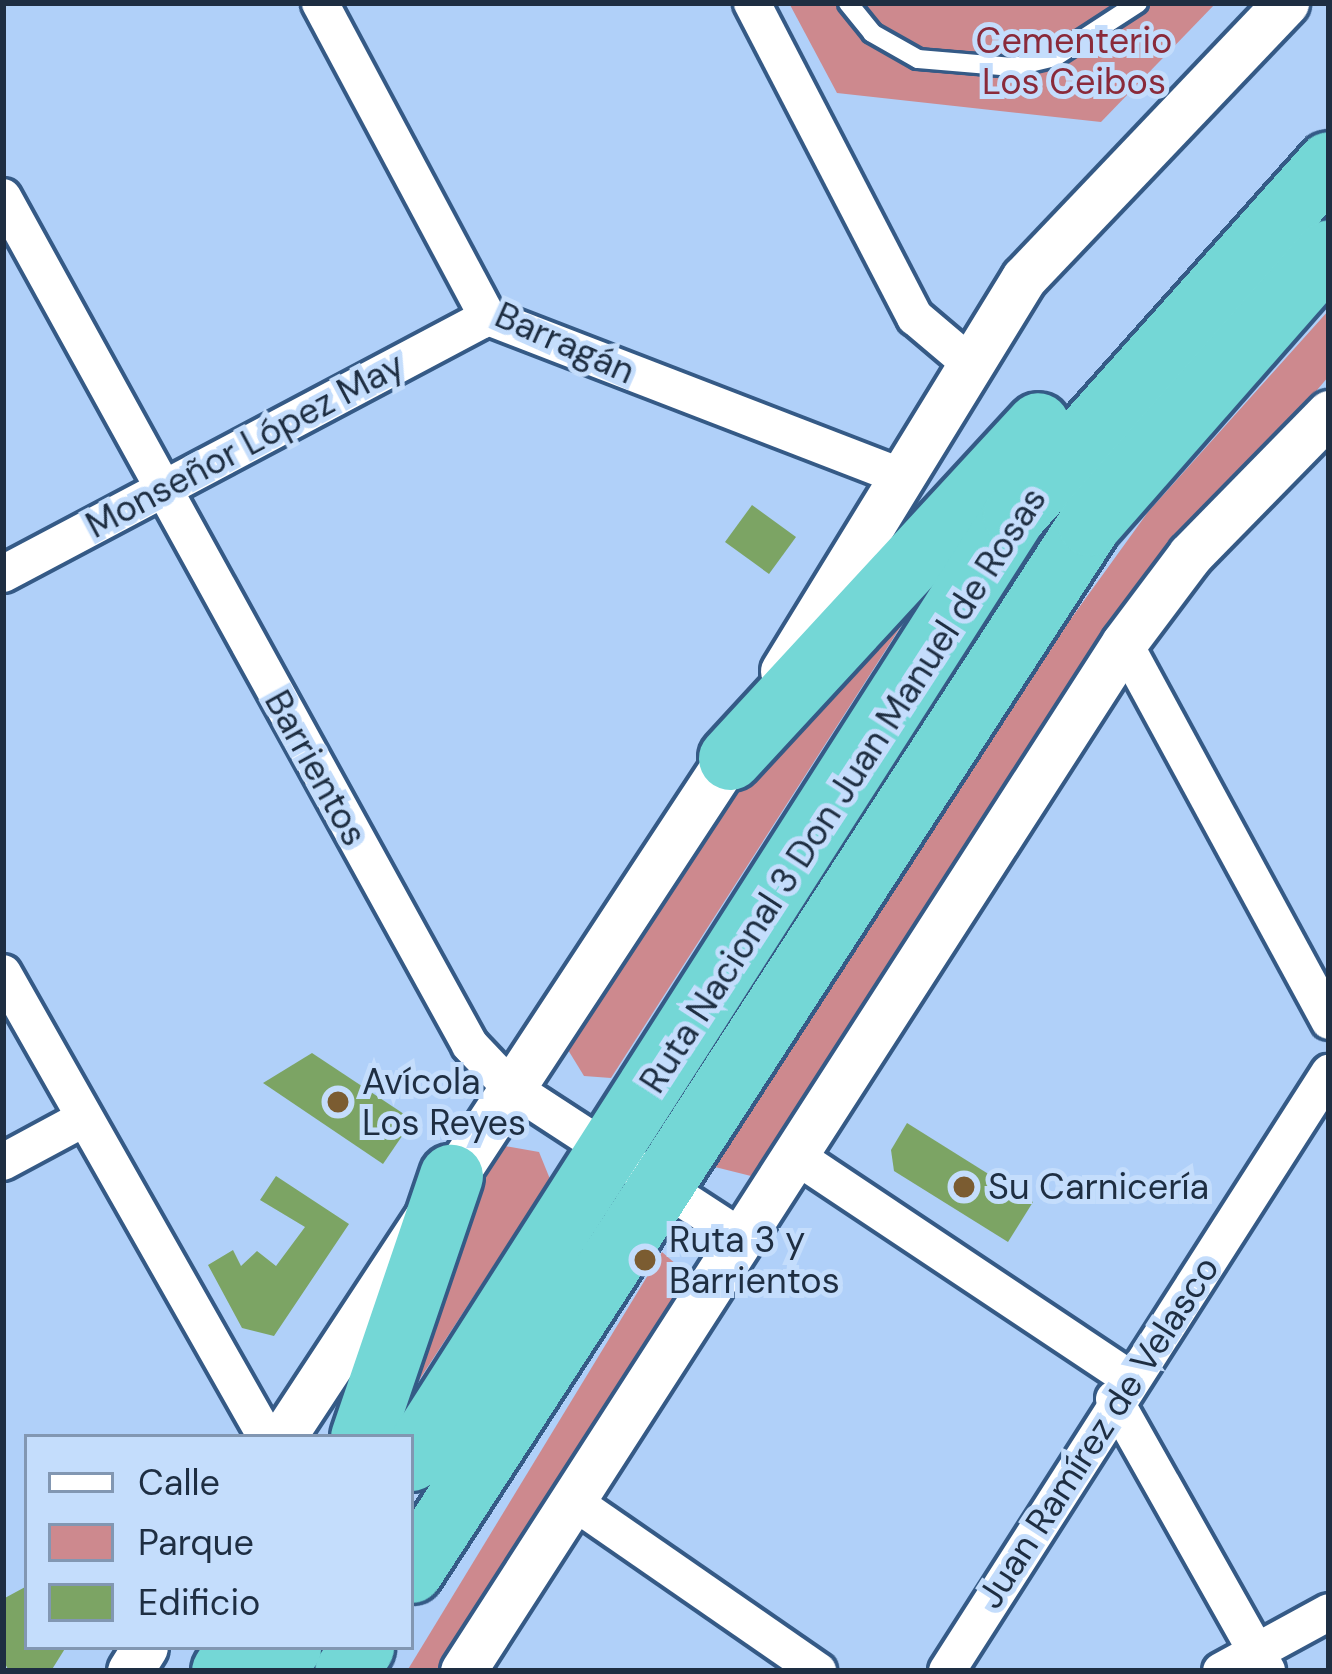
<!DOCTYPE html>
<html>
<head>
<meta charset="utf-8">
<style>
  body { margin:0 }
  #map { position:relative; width:1332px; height:1674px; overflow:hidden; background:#b0d0f9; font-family:"DM Sans",sans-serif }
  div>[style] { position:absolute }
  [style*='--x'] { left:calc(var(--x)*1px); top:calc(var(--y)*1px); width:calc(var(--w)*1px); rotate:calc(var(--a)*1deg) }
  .green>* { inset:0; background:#cd898e }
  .building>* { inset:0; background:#7ca464 }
  .roads { filter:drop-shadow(3px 0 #355a86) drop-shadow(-3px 0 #355a86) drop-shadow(0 3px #355a86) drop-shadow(0 -3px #355a86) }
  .service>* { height:18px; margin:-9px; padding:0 9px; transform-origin:9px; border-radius:9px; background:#fff }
  .minor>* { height:36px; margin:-18px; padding:0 18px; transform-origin:18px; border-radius:18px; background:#fff }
  .tertiary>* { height:45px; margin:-22.5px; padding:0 22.5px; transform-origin:22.5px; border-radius:22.5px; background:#fff }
  .trunk>* { height:63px; margin:-31.5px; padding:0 31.5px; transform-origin:31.5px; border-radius:31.5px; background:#74d7d6 }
  .dots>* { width:33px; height:33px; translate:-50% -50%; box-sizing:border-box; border:6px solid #c4ddfc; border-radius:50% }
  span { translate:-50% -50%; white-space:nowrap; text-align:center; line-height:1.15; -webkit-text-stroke:10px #c4ddfc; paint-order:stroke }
  .park-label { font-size:36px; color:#8a2a3a }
  .street-label { font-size:36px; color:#1e2e42 }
  .poi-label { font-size:36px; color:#1e2e42 }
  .left { translate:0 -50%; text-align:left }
  .frame { position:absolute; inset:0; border:6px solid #1e2e42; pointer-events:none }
  .legend { position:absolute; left:24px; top:1434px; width:390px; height:216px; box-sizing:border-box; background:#c4ddfc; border:3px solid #8297b2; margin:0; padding:15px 21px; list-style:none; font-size:36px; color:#1e2e42 }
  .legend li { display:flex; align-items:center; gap:24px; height:60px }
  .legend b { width:60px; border:3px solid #8297b2 }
</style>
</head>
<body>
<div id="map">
  <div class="green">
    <div style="clip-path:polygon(789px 3px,1216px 3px,1101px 122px,837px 93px)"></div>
    <div style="clip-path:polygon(1329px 310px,1329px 376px,1181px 550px,767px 1180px,715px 1167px,1070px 620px,1148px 512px)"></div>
    <div style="clip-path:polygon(930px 581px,611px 1078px,584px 1076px,565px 1045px,723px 800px)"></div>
    <div style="clip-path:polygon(505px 1146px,539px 1152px,550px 1179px,386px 1431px,473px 1188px)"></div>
    <div style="clip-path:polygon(662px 1252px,700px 1285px,451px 1671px,407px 1671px)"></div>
  </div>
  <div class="building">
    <div style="clip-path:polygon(752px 505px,796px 537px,769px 574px,725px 542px)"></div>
    <div style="clip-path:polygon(312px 1053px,413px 1120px,383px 1164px,263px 1083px)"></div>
    <div style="clip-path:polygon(907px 1123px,1033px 1202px,1008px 1242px,894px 1171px,891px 1150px)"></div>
    <div style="clip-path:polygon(276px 1176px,349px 1224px,274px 1336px,242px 1328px,208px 1265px,233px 1250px,241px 1266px,257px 1251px,276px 1266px,305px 1227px,260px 1200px)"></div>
    <div style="clip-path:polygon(27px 1586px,27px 1647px,66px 1647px,51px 1671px,9px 1671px,3px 1660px,3px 1599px)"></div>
  </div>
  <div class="roads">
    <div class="service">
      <div style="--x:848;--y:3;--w:38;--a:51"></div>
      <div style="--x:872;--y:33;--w:53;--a:29.5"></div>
      <div style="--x:918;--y:59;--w:95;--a:4.8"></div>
      <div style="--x:1013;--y:67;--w:43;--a:-13.4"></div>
      <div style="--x:1055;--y:57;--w:99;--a:-33"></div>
    </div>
    <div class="minor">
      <div style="--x:320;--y:3;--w:356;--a:61.9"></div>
      <div style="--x:488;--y:317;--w:445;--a:21.1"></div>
      <div style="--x:752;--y:3;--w:354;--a:62.6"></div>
      <div style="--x:915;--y:317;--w:77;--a:40.3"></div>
      <div style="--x:3;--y:197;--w:968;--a:61.16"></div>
      <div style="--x:470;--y:1045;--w:57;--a:46.4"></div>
      <div style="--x:509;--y:1086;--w:278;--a:33.1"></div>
      <div style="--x:3;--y:574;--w:549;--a:-27.92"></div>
      <div style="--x:1124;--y:643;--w:430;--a:61.5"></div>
      <div style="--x:3;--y:973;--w:533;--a:60.45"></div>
      <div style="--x:796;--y:1156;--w:399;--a:33.7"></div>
      <div style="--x:3;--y:1162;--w:91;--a:-28.3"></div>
      <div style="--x:1114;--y:1399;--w:312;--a:60.6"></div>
      <div style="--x:574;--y:1502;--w:297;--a:34.7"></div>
      <div style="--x:947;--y:1671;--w:710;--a:-57.43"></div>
      <div style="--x:1221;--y:1671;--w:123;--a:-28.6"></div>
    </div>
    <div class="tertiary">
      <div style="--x:783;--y:671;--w:461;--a:-58.5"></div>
      <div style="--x:1024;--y:278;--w:380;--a:-46.4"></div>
      <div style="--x:283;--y:1437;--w:843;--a:-56.71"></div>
      <div style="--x:130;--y:1671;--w:28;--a:-58"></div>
      <div style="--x:463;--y:1671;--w:1222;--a:-57.26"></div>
      <div style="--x:1124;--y:643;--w:110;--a:-53.1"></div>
      <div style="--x:1190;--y:555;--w:199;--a:-45.6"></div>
    </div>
    <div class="trunk">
      <div style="--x:730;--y:758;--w:454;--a:-47.3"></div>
      <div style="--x:362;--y:1437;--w:276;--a:-71.2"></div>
      <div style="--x:411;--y:1459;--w:1120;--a:-57.43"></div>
      <div style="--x:1014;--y:515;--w:472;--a:-48.2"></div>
      <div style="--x:411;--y:1571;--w:1247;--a:-57.07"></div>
      <div style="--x:1089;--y:524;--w:363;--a:-48.7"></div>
      <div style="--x:223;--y:1671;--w:28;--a:-58"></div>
      <div style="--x:273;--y:1671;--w:29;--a:-56"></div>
      <div style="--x:346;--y:1671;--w:29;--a:-56"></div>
    </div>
  </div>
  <div class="dots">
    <div style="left:338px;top:1102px;background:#7b5c31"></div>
    <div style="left:964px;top:1187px;background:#7b5c31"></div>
    <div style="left:645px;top:1260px;background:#7b5c31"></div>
  </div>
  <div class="park-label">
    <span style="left:1074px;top:61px">Cementerio<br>Los Ceibos</span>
  </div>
  <div class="street-label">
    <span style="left:565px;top:343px;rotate:24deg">Barragán</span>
    <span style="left:245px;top:445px;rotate:-28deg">Monseñor López May</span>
    <span style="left:316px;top:768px;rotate:61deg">Barrientos</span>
    <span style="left:843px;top:790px;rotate:-57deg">Ruta Nacional 3 Don Juan Manuel de Rosas</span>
    <span style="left:1098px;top:1432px;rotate:-57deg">Juan Ramírez de Velasco</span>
  </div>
  <div class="poi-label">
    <span class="left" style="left:362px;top:1102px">Avícola<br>Los Reyes</span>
    <span class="left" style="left:988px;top:1187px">Su Carnicería</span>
    <span class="left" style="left:669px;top:1260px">Ruta 3 y<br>Barrientos</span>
  </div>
  <div class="frame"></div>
  <ul class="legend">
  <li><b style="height:15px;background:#fff"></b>Calle</li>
  <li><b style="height:33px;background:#cd898e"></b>Parque</li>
  <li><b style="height:33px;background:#7ca464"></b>Edificio</li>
  </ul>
</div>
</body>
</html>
